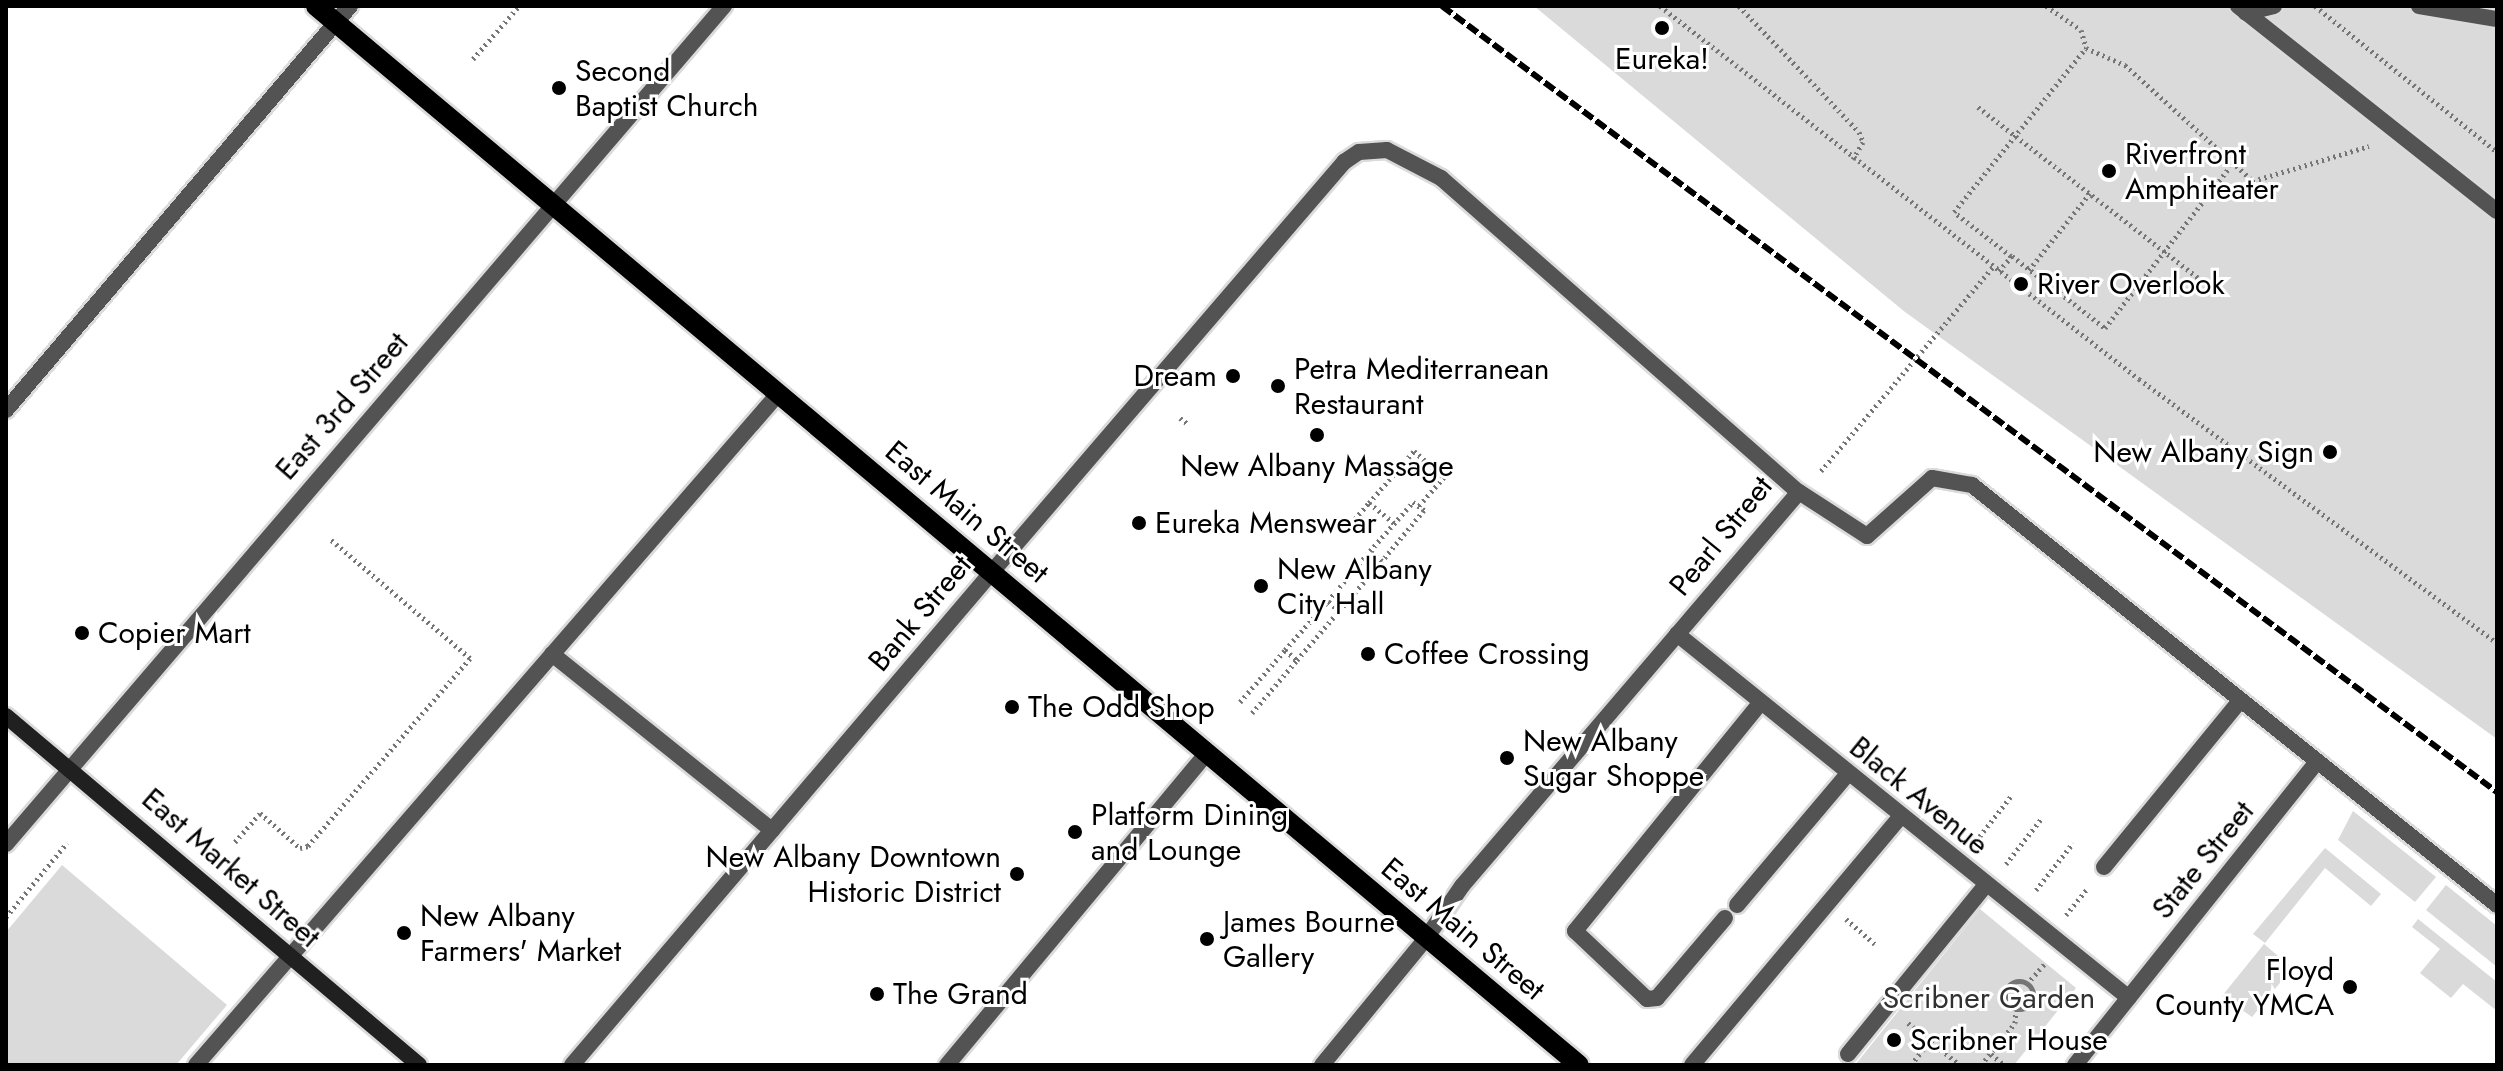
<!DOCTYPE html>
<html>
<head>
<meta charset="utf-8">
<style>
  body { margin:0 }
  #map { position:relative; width:2503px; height:1071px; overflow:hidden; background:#fff; font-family:Jost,sans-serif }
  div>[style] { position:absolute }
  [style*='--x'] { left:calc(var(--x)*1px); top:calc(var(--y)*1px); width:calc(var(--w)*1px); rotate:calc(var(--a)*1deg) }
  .green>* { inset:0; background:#dadada }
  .path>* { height:5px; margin-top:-2.5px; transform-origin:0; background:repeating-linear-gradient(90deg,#757575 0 2px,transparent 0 6px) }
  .path>.ring { margin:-2.5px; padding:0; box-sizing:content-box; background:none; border:5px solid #757575; border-radius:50% }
  .roads { filter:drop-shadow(2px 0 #dbdbdb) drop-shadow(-2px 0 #dbdbdb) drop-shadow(0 2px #dbdbdb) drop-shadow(0 -2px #dbdbdb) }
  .lane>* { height:16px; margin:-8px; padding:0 8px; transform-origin:8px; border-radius:8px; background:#535353 }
  .street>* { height:16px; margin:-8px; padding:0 8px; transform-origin:8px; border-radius:8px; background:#535353 }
  .secondary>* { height:16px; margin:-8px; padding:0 8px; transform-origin:8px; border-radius:8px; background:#202020 }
  .primary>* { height:20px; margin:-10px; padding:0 10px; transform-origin:10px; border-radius:10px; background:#000 }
  .rail>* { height:6px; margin-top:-3px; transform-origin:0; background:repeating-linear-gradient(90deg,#000 0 12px,transparent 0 16px) }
  .dots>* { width:22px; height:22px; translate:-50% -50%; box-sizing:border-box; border:4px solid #fff; border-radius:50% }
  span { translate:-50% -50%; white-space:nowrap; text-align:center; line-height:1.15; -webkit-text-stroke:6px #fff; paint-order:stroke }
  .poi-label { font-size:30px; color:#000 }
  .left { translate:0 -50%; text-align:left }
  .right { translate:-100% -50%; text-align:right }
  .street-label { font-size:30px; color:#000 }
  .park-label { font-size:30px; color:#313131 }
  .frame { position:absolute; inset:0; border:8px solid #000; pointer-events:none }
</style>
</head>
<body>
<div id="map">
  <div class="green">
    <div style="clip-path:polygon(1534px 6px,2497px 6px,2497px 739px,1905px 312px)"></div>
    <div style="clip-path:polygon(2353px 811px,2436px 877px,2415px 902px,2338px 840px)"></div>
    <div style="clip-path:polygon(2325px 848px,2381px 894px,2371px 906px,2325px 868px,2265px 943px,2253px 934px)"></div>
    <div style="clip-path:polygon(62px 865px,227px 1005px,176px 1065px,6px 1065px,6px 932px)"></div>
    <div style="clip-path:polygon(2446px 885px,2497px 926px,2497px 967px,2426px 910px)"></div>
    <div style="clip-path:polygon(1980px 909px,2076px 988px,2014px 1065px,1855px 1065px)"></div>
    <div style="clip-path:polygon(2418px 919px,2497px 982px,2497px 1011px,2463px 984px,2451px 998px,2420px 973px,2440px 949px,2412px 927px)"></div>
    <div style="clip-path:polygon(2264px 944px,2292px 968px,2252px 1017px,2222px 996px)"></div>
  </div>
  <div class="path">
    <div style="--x:1660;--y:6;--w:607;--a:37.91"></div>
    <div style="--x:2139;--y:379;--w:445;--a:36.4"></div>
    <div style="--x:1739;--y:6;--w:174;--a:46.4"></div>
    <div style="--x:1859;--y:132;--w:11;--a:68"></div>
    <div style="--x:1863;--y:142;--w:20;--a:120"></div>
    <div style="--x:2046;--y:6;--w:42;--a:34.4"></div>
    <div style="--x:2081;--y:30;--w:19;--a:74"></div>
    <div style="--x:2315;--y:6;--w:233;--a:38.7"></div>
    <div style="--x:2086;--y:48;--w:43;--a:23.6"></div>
    <div style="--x:2125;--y:65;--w:173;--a:42.2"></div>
    <div style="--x:2253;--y:181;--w:121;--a:-16.8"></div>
    <div style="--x:473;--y:59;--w:70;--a:-49"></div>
    <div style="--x:1978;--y:107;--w:281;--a:37.8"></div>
    <div style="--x:2011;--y:256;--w:72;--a:-142.3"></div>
    <div style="--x:1954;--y:212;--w:211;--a:-51.2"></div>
    <div style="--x:2029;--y:270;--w:98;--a:-51.6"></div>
    <div style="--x:1999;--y:271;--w:20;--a:-49"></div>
    <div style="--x:2012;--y:256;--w:118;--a:37.7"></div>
    <div style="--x:2105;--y:328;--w:204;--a:-52.2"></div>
    <div style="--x:1180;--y:418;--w:10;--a:37"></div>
    <div style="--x:1821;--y:471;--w:267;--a:-49.9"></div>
    <div style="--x:1413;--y:502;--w:14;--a:36"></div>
    <div style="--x:1424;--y:510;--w:66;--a:129.5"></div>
    <div style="--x:1382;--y:561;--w:16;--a:-140"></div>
    <div style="--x:1370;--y:551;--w:65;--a:-48.7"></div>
    <div style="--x:1394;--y:523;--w:32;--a:-141"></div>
    <div style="--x:1369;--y:503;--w:69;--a:-49.1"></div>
    <div style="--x:1414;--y:451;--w:40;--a:41"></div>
    <div style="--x:1444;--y:477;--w:38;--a:131"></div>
    <div style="--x:1347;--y:528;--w:33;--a:-49"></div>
    <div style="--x:1339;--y:611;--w:66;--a:-49.3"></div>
    <div style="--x:1285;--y:650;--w:65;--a:-48.7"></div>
    <div style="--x:1240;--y:702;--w:69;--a:-49.1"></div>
    <div style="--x:1285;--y:650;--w:16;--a:40"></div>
    <div style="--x:1297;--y:660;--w:65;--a:-49.4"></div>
    <div style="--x:1339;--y:611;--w:15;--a:-138"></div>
    <div style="--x:1328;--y:601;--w:65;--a:-50"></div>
    <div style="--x:1252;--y:713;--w:70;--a:-49.7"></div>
    <div style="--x:1976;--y:841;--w:58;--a:-52"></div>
    <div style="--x:235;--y:842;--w:38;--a:-49"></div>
    <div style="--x:260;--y:813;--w:53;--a:41.2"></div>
    <div style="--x:300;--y:848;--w:8;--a:-14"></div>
    <div style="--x:308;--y:846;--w:248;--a:-49.2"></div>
    <div style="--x:470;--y:658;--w:185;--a:-139.6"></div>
    <div style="--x:2006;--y:864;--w:58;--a:-52"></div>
    <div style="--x:2036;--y:890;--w:60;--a:-51.8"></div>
    <div style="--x:2066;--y:915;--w:35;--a:-51"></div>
    <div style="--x:6;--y:917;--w:96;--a:-50.5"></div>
    <div style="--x:1846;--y:919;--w:38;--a:41"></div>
    <div class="ring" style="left:2005px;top:981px;width:23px;height:23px"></div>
    <div style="--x:2027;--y:984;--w:28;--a:-49"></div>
    <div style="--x:1908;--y:1023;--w:67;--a:38.9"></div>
    <div style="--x:1991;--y:1054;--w:17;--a:40"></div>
    <div style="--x:1911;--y:1065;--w:31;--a:-52"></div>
    <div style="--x:1981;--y:1065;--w:54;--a:-51"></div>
    <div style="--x:2015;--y:1023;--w:15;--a:-86"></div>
  </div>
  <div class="roads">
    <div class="lane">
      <div style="--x:2419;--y:6;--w:79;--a:9.5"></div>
      <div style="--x:6;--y:410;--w:531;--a:-49.59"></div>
      <div style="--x:1799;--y:492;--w:81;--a:32.9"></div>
      <div style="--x:1867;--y:536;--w:87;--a:-41.7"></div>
      <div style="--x:1932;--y:478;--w:41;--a:9.9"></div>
      <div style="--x:1972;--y:485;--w:672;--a:38.66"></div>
      <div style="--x:991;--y:573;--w:542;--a:-49.34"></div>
      <div style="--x:1344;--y:162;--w:18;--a:-34"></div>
      <div style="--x:1359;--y:152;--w:28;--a:-4"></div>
      <div style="--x:1387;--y:150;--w:61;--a:27.4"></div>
      <div style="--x:1441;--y:178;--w:476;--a:41.3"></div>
      <div style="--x:1799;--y:492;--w:518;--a:130.54"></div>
      <div style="--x:1462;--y:886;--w:62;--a:124.5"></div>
      <div style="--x:1677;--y:634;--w:580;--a:38.84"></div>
      <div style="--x:552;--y:654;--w:282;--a:38.7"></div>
      <div style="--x:2104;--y:867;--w:213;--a:-50.7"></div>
      <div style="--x:1737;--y:905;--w:170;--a:-49.8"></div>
      <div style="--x:1725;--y:918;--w:105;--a:130.4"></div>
      <div style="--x:1657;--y:998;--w:10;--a:174"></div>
      <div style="--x:1647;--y:999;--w:99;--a:-136.6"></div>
      <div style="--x:1575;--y:931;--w:294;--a:-50.9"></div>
      <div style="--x:1848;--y:1054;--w:218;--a:-50.8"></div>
      <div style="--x:196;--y:1065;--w:888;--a:-49.06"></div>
      <div style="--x:947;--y:1065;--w:406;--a:-50.2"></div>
      <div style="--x:1692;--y:1065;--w:324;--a:-50"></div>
      <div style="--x:2075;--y:1065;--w:385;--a:-51.4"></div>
    </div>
    <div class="street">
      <div style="--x:2238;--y:6;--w:330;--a:38.4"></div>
      <div style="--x:2246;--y:13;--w:29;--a:-14"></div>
      <div style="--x:6;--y:844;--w:1104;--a:-49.41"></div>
      <div style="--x:572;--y:1065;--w:646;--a:-49.58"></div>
      <div style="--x:1322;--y:1065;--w:166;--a:-50.6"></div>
    </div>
    <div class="secondary">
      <div style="--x:6;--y:716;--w:541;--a:40.2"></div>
    </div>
    <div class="primary">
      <div style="--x:316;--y:6;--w:1648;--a:39.98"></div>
    </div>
  </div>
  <div class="rail">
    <div style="--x:1442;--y:6;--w:1316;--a:36.69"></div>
  </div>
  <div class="dots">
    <div style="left:1662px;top:28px;background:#000"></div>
    <div style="left:559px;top:88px;background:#000"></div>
    <div style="left:2109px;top:171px;background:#000"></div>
    <div style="left:2021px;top:284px;background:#000"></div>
    <div style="left:1233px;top:376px;background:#000"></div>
    <div style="left:1278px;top:386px;background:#000"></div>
    <div style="left:1317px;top:435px;background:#000"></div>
    <div style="left:2330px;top:452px;background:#000"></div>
    <div style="left:1139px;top:523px;background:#000"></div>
    <div style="left:1261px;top:586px;background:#000"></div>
    <div style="left:82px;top:633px;background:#000"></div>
    <div style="left:1368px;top:654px;background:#000"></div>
    <div style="left:1012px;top:707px;background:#000"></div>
    <div style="left:1507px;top:758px;background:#000"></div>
    <div style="left:1075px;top:832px;background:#000"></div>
    <div style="left:1017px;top:874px;background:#000"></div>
    <div style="left:404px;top:933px;background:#000"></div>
    <div style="left:1207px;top:939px;background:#000"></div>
    <div style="left:2350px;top:987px;background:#000"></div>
    <div style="left:877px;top:994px;background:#000"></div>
    <div style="left:1894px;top:1040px;background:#000"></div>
  </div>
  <div class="poi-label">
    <span style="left:1662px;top:59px">Eureka!</span>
    <span class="left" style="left:575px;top:88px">Second<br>Baptist Church</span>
    <span class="left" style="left:2125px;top:171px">Riverfront<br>Amphiteater</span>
    <span class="left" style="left:2037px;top:284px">River Overlook</span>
    <span class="left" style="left:1294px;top:386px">Petra Mediterranean<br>Restaurant</span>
    <span class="right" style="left:1217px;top:376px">Dream</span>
    <span class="right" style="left:2314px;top:452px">New Albany Sign</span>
    <span style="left:1317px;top:466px">New Albany Massage</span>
    <span class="left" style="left:1155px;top:523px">Eureka Menswear</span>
    <span class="left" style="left:1277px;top:586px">New Albany<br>City Hall</span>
    <span class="left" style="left:98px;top:633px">Copier Mart</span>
    <span class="left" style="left:1384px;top:654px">Coffee Crossing</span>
    <span class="left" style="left:1028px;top:707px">The Odd Shop</span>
    <span class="left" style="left:1523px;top:758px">New Albany<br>Sugar Shoppe</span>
    <span class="left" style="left:1091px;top:832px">Platform Dining<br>and Lounge</span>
    <span class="right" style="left:1001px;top:874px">New Albany Downtown<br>Historic District</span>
    <span class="left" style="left:420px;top:933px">New Albany<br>Farmers' Market</span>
    <span class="left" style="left:1223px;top:939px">James Bourne<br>Gallery</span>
    <span class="right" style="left:2334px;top:987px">Floyd<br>County YMCA</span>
    <span class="left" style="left:893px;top:994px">The Grand</span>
    <span class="left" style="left:1910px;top:1040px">Scribner House</span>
  </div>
  <div class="street-label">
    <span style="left:342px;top:406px;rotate:-49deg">East 3rd Street</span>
    <span style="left:967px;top:512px;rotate:40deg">East Main Street</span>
    <span style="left:1721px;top:536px;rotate:-51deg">Pearl Street</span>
    <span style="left:920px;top:613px;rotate:-50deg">Bank Street</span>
    <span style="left:1919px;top:796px;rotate:39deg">Black Avenue</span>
    <span style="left:2203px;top:860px;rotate:-51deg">State Street</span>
    <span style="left:231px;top:868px;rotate:41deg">East Market Street</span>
    <span style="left:1463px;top:929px;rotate:40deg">East Main Street</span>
  </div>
  <div class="park-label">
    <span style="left:1989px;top:998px">Scribner Garden</span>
  </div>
  <div class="frame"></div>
</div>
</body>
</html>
